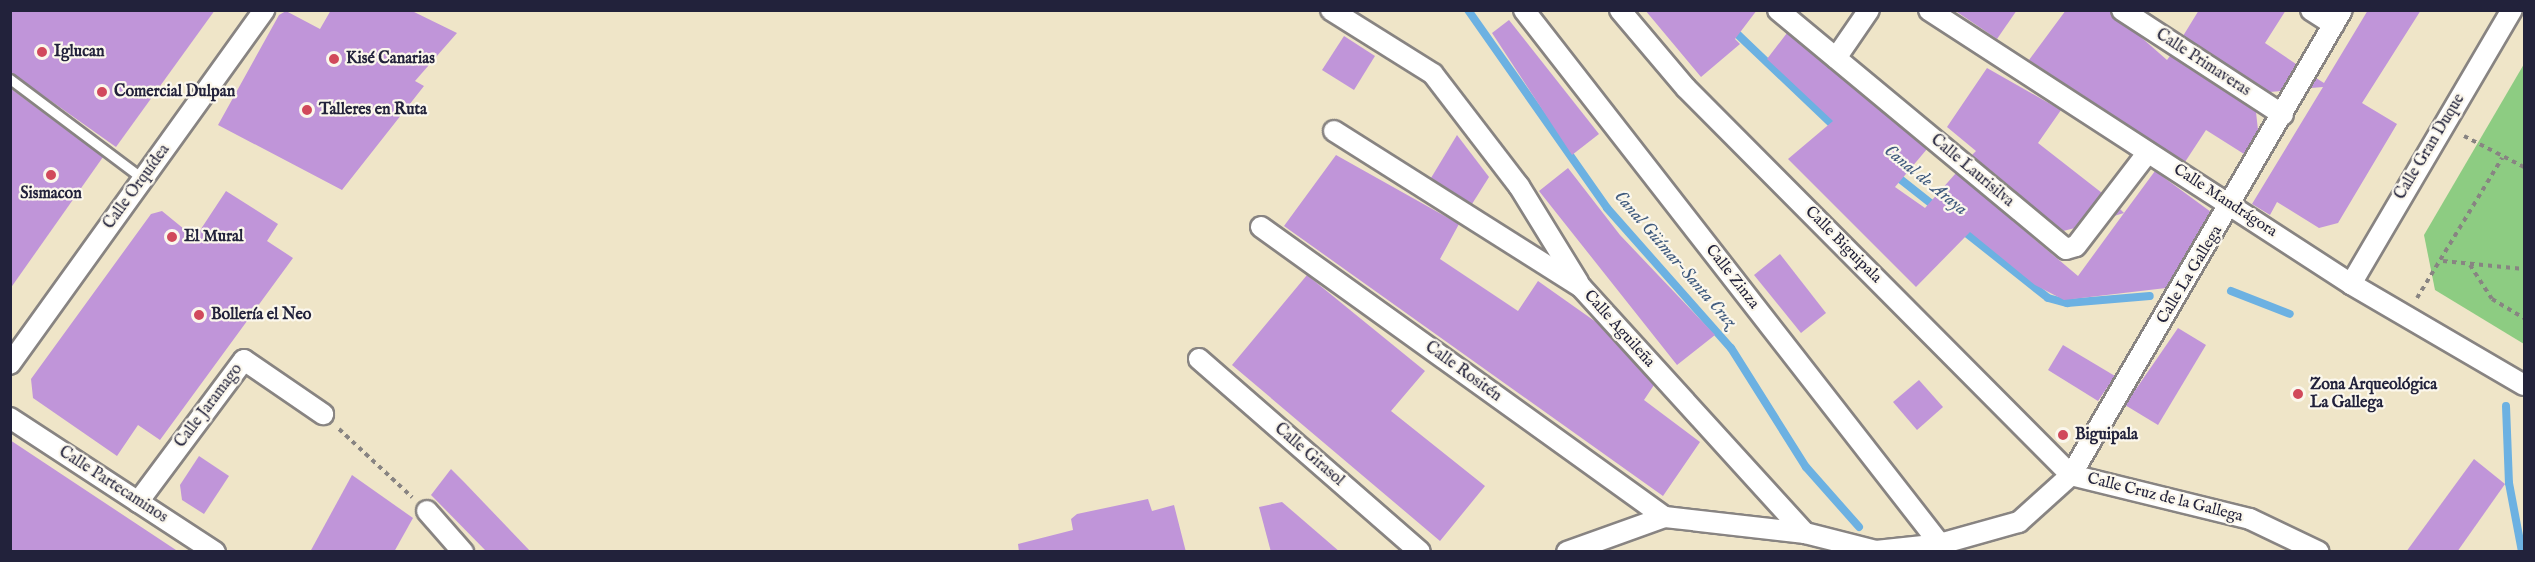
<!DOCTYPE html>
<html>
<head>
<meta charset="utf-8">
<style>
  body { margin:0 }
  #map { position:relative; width:2535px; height:562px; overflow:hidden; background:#efe5c8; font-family:"IM FELL English",serif }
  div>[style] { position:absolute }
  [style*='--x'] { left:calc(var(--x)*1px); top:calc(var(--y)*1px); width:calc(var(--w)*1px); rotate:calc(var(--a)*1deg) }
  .green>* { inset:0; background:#8dcc82 }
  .stream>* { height:8px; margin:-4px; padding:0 4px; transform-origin:4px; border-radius:4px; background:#6cb1e2 }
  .building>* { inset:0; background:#c095d9 }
  .path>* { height:4px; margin-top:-2px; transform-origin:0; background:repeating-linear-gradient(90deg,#888482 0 4.5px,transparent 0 9px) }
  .roads { filter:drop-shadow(2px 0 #888482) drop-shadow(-2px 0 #888482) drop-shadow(0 2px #888482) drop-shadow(0 -2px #888482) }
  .service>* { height:9px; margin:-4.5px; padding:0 4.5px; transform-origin:4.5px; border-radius:4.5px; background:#fff }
  .minor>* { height:20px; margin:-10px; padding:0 10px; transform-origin:10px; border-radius:10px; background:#fff }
  .dots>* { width:16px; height:16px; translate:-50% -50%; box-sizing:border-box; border:3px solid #fbf7ec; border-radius:50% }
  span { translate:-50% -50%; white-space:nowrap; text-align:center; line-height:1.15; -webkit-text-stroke:4.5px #fbf7ec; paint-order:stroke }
  .poi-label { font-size:16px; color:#22223b; font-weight:700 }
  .left { translate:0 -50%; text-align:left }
  .street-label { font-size:16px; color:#22223b }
  .water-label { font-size:18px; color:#405b7e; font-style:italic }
  .frame { position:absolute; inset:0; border:12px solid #22223b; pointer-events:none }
</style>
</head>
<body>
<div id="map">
  <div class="green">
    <div style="clip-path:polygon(2524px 64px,2524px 344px,2435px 290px,2424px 235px)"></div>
  </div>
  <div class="stream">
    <div style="--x:1468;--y:10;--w:242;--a:54.9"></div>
    <div style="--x:1607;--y:208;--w:187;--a:48.5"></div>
    <div style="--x:1731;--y:348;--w:141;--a:57.8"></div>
    <div style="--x:1806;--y:467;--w:80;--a:48.5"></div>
    <div style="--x:1732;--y:29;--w:146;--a:43.6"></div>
    <div style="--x:1895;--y:175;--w:53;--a:38.2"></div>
    <div style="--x:1960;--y:228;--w:112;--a:38.5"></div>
    <div style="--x:2048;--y:298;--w:20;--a:15"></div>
    <div style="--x:2067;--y:303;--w:83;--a:-4.8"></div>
    <div style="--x:2231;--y:291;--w:63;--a:21.3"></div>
    <div style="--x:2506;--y:406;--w:77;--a:87.8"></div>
    <div style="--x:2509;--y:483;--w:70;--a:79.3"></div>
  </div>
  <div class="building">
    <div style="clip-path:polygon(10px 10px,215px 10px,116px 147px,10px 72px)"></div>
    <div style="clip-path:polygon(331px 10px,410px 10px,457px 33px,415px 81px,424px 86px,342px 190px,218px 125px,279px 15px,286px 11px,320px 29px)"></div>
    <div style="clip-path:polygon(1645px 10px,1757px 10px,1735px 39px,1740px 44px,1701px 77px)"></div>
    <div style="clip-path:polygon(1954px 10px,2017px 10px,1997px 39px)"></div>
    <div style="clip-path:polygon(2066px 10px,2110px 10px,2167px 60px,2170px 56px,2256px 112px,2258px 130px,2244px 154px,2206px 130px,2185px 162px,2029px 60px)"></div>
    <div style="clip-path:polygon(2199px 10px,2286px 10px,2265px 43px,2296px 64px,2281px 91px,2270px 92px,2183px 36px)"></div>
    <div style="clip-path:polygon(2368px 10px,2421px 10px,2362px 103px,2397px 124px,2338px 223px,2319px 228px,2277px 202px,2270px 215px,2252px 204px,2323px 87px,2311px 88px,2316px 78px,2324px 83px)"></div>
    <div style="clip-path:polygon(1509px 20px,1599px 134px,1572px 155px,1492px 33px)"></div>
    <div style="clip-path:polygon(1787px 33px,1927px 149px,1895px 187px,1925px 208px,1956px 173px,2078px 276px,2124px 213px,2114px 216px,2120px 209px,2124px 213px,2155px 171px,2211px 212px,2166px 288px,2064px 300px,2035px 285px,1970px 232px,1916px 287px,1788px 159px,1833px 121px,1767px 59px)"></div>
    <div style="clip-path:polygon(1344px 36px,1375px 56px,1354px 90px,1322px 70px)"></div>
    <div style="clip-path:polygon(1987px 68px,2061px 110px,2038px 143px,2102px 193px,2075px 228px,2063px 231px,1972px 155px,1976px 151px,1947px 127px)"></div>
    <div style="clip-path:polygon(10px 88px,103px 157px,10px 289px)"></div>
    <div style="clip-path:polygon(1457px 135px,1489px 177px,1472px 204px,1431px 178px)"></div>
    <div style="clip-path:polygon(1336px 155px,1459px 224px,1440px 259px,1518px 311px,1538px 281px,1596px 322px,1654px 385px,1644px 400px,1700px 442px,1663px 496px,1284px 226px)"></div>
    <div style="clip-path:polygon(1568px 168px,1620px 235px,1715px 335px,1677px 365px,1539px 191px)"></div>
    <div style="clip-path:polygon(226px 191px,278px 224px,267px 241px,293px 258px,160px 440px,138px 425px,117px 456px,33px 398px,31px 379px,151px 214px,162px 211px,195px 238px)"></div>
    <div style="clip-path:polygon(1780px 254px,1826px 313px,1801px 333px,1754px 275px)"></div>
    <div style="clip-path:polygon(1307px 275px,1425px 371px,1391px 411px,1485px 486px,1440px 541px,1232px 365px)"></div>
    <div style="clip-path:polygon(2178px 328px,2206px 345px,2158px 425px,2125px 405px)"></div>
    <div style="clip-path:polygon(2063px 345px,2115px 376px,2098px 401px,2048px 370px)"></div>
    <div style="clip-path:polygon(1919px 380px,1943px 407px,1917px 430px,1893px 402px)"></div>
    <div style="clip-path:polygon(10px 440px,99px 499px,179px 552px,10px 552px)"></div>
    <div style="clip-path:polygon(199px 456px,229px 476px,204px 514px,182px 500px,180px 485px)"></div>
    <div style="clip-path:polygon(2474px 459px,2505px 484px,2457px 552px,2406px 552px)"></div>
    <div style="clip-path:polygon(451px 469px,464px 482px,531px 552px,487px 552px,431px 495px)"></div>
    <div style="clip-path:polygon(352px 475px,413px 518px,394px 552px,310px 552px)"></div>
    <div style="clip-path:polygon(1148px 499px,1152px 511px,1174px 505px,1186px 552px,1019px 552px,1018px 544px,1073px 530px,1071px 519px,1077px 514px)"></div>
    <div style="clip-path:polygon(1282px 502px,1340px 552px,1271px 552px,1259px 507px)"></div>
  </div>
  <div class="path">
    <div style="--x:2464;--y:136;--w:68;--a:27.3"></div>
    <div style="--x:2443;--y:261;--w:81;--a:5.6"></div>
    <div style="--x:2470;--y:265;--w:40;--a:57.1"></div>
    <div style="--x:2492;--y:299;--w:37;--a:31"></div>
    <div style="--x:2417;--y:298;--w:164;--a:-58.7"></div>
    <div style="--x:339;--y:429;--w:100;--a:43"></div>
  </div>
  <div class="roads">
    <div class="service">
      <div style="--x:10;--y:79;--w:166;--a:36.9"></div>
    </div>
    <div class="minor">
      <div style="--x:1331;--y:10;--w:120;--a:32.1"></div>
      <div style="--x:1433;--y:74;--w:141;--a:52.5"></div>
      <div style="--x:1519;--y:186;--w:113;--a:58.4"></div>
      <div style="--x:1524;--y:10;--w:677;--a:52.08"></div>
      <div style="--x:1620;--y:10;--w:102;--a:49.8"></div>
      <div style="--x:1686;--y:88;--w:546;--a:45.15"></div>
      <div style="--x:1778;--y:10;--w:374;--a:39.7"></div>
      <div style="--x:2066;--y:249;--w:10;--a:-17"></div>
      <div style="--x:2076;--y:246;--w:118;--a:-52.5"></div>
      <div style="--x:1929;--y:10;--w:503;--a:33"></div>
      <div style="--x:2351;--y:284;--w:200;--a:30.3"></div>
      <div style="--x:2122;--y:10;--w:192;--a:33.1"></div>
      <div style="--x:2311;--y:10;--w:27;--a:33"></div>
      <div style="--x:1836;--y:58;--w:58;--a:-55.5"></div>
      <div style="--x:1334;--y:131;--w:292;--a:32.3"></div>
      <div style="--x:1581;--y:287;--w:333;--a:47.7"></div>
      <div style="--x:1261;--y:227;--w:497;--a:35.7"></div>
      <div style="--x:2351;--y:284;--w:318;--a:-59.6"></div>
      <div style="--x:1199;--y:359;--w:293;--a:41.1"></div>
      <div style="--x:10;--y:364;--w:436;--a:-54.3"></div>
      <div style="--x:10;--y:418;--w:245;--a:33.2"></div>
      <div style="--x:2071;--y:475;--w:184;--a:13.8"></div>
      <div style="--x:2250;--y:519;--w:76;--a:25.6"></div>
      <div style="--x:138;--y:502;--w:177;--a:-53.3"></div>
      <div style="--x:244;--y:360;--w:96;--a:34.4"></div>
      <div style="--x:427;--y:511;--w:55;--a:48.7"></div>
      <div style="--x:1567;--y:552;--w:104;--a:-19.7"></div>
      <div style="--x:1665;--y:517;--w:141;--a:6.5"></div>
      <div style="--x:1805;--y:533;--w:73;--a:14.2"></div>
      <div style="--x:1876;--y:551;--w:64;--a:-6.2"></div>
      <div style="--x:1940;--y:544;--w:82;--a:-15.6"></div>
      <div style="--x:2019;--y:522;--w:70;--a:-42.1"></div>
      <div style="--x:2071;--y:475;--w:538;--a:-59.77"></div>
    </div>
  </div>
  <div class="dots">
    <div style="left:42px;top:52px;background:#d1495b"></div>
    <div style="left:334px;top:59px;background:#d1495b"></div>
    <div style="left:102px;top:92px;background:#d1495b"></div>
    <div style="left:307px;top:110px;background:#d1495b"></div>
    <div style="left:51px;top:175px;background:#d1495b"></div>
    <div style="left:172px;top:237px;background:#d1495b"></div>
    <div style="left:199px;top:315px;background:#d1495b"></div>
    <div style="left:2298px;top:394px;background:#d1495b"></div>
    <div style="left:2063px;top:435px;background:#d1495b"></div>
  </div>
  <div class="poi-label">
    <span class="left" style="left:54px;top:52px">Iglucan</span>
    <span class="left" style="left:346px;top:59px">Kisé Canarias</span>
    <span class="left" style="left:114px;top:92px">Comercial Dulpan</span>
    <span class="left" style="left:319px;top:110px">Talleres en Ruta</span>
    <span style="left:51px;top:194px">Sismacon</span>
    <span class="left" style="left:184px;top:237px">El Mural</span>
    <span class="left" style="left:211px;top:315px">Bollería el Neo</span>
    <span class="left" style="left:2310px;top:394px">Zona Arqueológica<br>La Gallega</span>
    <span class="left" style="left:2075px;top:435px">Biguipala</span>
  </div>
  <div class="street-label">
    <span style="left:2203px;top:63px;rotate:33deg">Calle Primaveras</span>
    <span style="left:2430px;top:147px;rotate:-59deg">Calle Gran Duque</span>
    <span style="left:1972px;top:171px;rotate:40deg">Calle Laurisilva</span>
    <span style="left:137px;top:187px;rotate:-54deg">Calle Orquídea</span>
    <span style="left:2225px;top:201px;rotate:33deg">Calle Mandrágora</span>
    <span style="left:1843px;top:245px;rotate:45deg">Calle Biguipala</span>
    <span style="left:2190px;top:275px;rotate:-59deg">Calle La Gallega</span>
    <span style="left:1732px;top:277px;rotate:52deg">Calle Zinza</span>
    <span style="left:1619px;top:329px;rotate:48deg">Calle Aguileña</span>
    <span style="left:1463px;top:372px;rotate:36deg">Calle Rositén</span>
    <span style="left:209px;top:406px;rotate:-53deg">Calle Jaramago</span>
    <span style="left:1309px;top:455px;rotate:41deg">Calle Girasol</span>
    <span style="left:113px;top:485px;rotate:33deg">Calle Partecaminos</span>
    <span style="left:2165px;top:498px;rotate:14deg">Calle Cruz de la Gallega</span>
  </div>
  <div class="water-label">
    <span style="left:1925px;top:181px;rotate:39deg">Canal de Araya</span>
    <span style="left:1674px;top:260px;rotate:49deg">Canal Güímar-Santa Cruz</span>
  </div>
  <div class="frame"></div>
</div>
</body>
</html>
